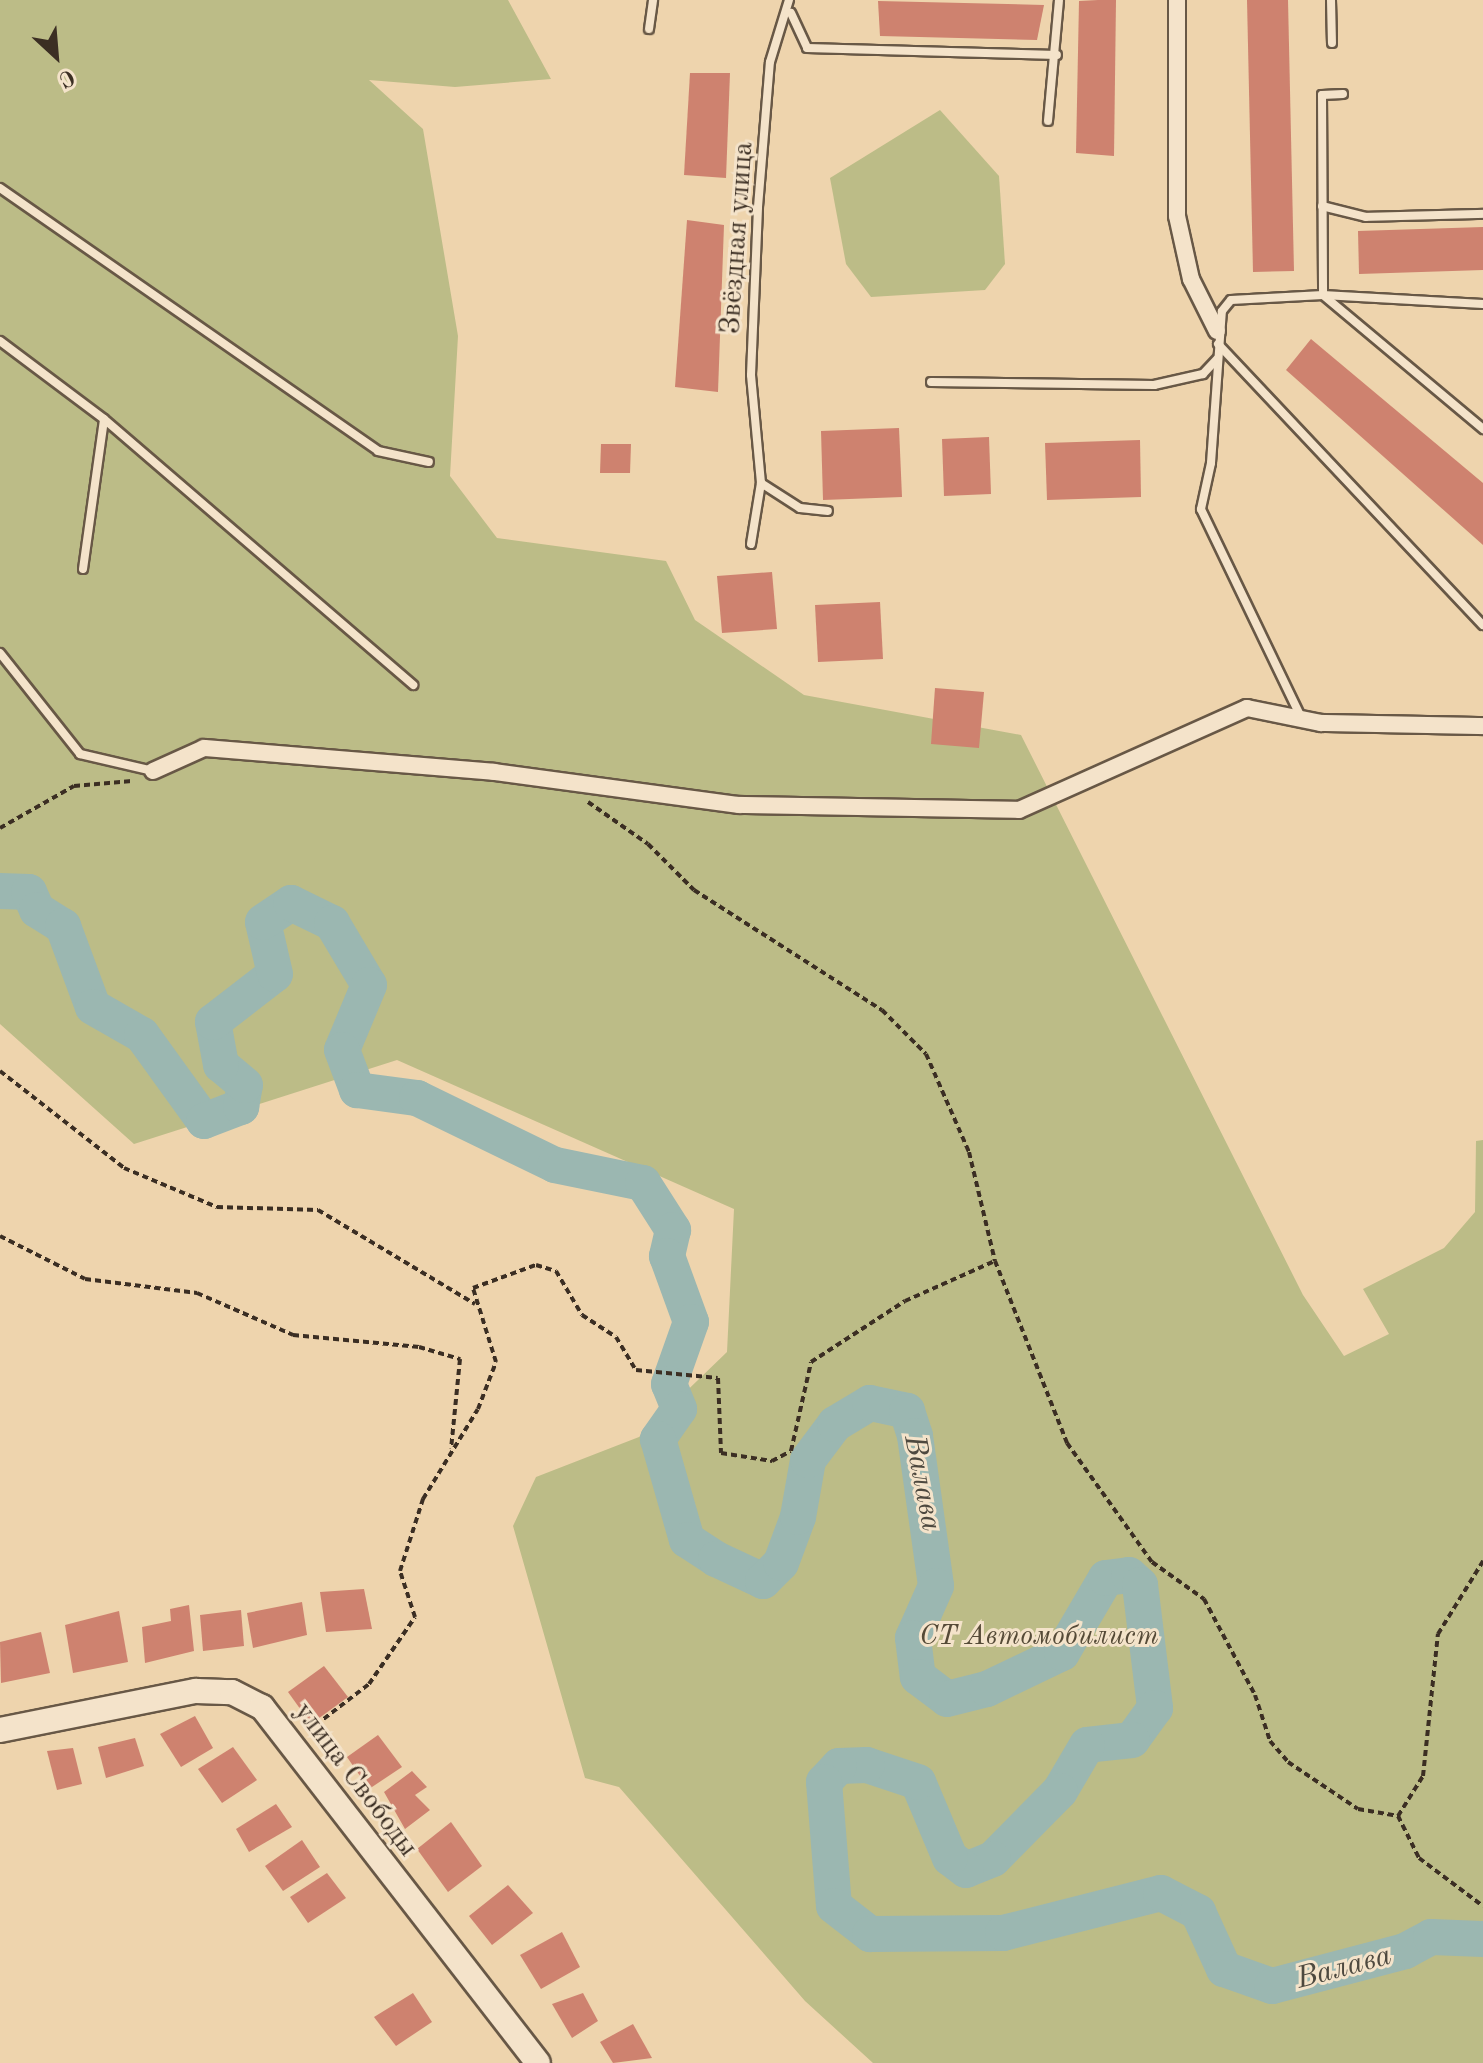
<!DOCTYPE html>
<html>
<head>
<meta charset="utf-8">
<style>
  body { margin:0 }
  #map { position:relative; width:1483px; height:2063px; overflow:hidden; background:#eed4ad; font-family:"Old Standard TT",serif }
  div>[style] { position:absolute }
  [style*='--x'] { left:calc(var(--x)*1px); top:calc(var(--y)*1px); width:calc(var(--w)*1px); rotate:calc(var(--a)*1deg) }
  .green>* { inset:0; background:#bcbc87 }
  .river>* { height:36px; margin:-18px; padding:0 18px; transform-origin:18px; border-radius:18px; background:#9bb7b1 }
  .building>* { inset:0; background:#ce826f }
  .path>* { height:4px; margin-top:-2px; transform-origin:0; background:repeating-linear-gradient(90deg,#3b2e23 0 6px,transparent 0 10px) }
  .roads { filter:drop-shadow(2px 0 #685846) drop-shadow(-2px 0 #685846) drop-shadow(0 2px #685846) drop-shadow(0 -2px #685846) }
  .service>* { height:8px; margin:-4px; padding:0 4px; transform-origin:4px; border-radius:4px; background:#f4e3ca }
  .minor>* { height:16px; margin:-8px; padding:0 8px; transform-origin:8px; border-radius:8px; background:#f4e3ca }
  .secondary>* { height:24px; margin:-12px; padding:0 12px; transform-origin:12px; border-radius:12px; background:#f4e3ca }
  span { translate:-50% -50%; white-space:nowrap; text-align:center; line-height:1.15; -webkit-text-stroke:6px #f4e3ca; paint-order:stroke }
  .street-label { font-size:28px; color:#3b2e23 }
  .park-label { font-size:28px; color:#554a37; font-style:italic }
  .water-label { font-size:30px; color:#4e493f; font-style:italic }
  .north { position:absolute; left:16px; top:16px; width:80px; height:80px; -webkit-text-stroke:6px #f4e3ca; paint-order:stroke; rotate:154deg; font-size:22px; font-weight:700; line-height:32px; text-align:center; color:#3b2e23 }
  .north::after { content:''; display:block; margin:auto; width:28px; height:36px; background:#3b2e23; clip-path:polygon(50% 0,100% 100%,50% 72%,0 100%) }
</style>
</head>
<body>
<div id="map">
  <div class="green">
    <div style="clip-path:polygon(0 0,508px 0,551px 79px,455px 87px,369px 80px,423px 129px,458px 336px,450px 476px,497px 538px,666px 561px,695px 620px,804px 695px,1021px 735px,1303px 1295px,1344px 1356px,1389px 1334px,1363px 1289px,1444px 1248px,1475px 1212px,1476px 1141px,1483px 1140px,1483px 2063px,873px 2063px,805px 2001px,619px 1787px,585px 1778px,513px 1526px,536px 1477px,639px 1437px,727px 1352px,734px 1209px,397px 1060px,134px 1144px,0 1024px)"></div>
    <div style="clip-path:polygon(940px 110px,999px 176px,1005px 264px,985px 290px,871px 297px,846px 264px,830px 178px)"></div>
  </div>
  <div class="river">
    <div style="--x:0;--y:891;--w:29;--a:2"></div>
    <div style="--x:29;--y:892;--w:20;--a:66"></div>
    <div style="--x:37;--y:910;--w:31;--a:32"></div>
    <div style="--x:63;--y:926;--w:86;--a:69.7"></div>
    <div style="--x:93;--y:1007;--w:56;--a:29.7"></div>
    <div style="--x:142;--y:1035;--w:106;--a:54.2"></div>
    <div style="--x:204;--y:1121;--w:40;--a:-21"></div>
    <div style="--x:241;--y:1107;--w:22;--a:-80"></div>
    <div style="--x:245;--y:1085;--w:31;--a:-140"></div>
    <div style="--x:221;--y:1065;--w:44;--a:-100.5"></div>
    <div style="--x:213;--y:1022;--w:78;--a:-37.7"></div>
    <div style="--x:275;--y:974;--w:53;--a:-103"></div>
    <div style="--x:263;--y:922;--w:34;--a:-34"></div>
    <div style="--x:291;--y:903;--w:46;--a:26"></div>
    <div style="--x:332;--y:923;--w:72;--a:59.2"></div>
    <div style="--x:369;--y:985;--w:70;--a:112.6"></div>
    <div style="--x:342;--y:1050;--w:43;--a:69.4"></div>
    <div style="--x:357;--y:1090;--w:61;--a:7.6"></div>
    <div style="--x:417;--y:1098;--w:153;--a:25.9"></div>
    <div style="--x:555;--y:1165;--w:90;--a:11.6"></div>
    <div style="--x:643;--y:1183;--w:56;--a:57.4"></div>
    <div style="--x:673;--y:1230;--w:27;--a:103"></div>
    <div style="--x:667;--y:1256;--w:70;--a:70"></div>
    <div style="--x:691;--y:1322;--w:66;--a:109.5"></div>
    <div style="--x:669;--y:1384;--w:27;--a:68"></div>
    <div style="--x:679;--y:1409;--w:37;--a:125"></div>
    <div style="--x:658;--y:1439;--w:105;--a:74"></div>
    <div style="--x:687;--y:1540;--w:35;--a:33"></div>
    <div style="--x:716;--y:1559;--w:52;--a:25.1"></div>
    <div style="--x:763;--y:1581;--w:25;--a:-45"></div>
    <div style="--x:781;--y:1563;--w:49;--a:-69.7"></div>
    <div style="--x:798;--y:1517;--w:58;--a:-80"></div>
    <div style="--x:808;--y:1460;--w:45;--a:-53.1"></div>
    <div style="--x:835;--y:1424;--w:41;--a:-31"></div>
    <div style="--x:870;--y:1403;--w:38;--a:12"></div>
    <div style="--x:907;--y:1411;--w:26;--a:72"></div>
    <div style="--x:915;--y:1436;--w:151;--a:82"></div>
    <div style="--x:936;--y:1586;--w:57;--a:113.9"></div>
    <div style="--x:913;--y:1638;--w:39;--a:83"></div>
    <div style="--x:918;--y:1677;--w:36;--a:37"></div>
    <div style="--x:947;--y:1699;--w:41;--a:-14"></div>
    <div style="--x:987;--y:1689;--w:83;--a:-25.6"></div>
    <div style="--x:1062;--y:1653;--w:87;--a:-59.6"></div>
    <div style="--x:1106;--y:1578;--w:23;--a:-7"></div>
    <div style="--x:1129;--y:1575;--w:15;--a:42"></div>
    <div style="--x:1140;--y:1585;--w:124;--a:83"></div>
    <div style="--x:1155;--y:1708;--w:39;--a:126"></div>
    <div style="--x:1132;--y:1740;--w:45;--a:173.7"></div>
    <div style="--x:1087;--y:1745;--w:53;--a:120.4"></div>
    <div style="--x:1060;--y:1791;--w:95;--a:134.6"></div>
    <div style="--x:993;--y:1859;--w:29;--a:158"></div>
    <div style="--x:966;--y:1870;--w:20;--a:-143"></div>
    <div style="--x:950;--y:1858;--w:82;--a:-112.8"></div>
    <div style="--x:918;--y:1782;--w:54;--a:-161.6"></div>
    <div style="--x:867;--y:1765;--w:28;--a:178"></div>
    <div style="--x:839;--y:1766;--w:22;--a:133"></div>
    <div style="--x:824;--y:1782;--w:124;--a:85.4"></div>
    <div style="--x:834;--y:1906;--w:46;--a:37.9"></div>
    <div style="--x:870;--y:1934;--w:133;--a:-0.4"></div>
    <div style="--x:1003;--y:1933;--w:163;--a:-14.2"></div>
    <div style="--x:1161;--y:1893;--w:42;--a:27.2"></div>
    <div style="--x:1198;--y:1912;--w:63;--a:65.5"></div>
    <div style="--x:1224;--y:1969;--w:51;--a:19.5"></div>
    <div style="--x:1272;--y:1986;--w:138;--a:-14.7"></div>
    <div style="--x:1405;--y:1951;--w:30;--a:-28"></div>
    <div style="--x:1431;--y:1937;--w:52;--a:2.2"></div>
  </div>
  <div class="building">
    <div style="clip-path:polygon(1098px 0,1116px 0,1114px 156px,1076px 153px,1079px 1px)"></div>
    <div style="clip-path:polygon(1247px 0,1288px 0,1294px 271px,1253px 272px)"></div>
    <div style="clip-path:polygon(878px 1px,1044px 5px,1037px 40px,880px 36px)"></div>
    <div style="clip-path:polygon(690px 73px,730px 73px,726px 178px,684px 175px)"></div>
    <div style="clip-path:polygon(687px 220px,724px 225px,718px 392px,675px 387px)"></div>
    <div style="clip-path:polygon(1483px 227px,1483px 270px,1359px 274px,1358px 231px)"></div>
    <div style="clip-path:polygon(1311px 339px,1483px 483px,1483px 545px,1286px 370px)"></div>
    <div style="clip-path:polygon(899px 428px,902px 497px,823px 500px,821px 431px)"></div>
    <div style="clip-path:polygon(989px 437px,991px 494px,944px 496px,942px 439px)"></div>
    <div style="clip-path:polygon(1140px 440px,1141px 497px,1047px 500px,1045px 443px)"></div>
    <div style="clip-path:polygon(601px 444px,631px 444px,630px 473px,600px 473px)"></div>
    <div style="clip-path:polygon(772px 572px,777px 629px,722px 633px,717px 576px)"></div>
    <div style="clip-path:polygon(880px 602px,883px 659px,818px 662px,815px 605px)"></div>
    <div style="clip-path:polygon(935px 688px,984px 692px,979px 748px,931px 744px)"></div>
    <div style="clip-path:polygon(364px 1589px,372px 1629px,326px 1632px,320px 1592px)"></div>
    <div style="clip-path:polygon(302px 1602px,307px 1635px,253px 1648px,247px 1613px)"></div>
    <div style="clip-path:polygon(189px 1605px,194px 1651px,145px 1663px,142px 1627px,171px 1621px,170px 1609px)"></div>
    <div style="clip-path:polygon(241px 1610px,244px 1646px,203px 1651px,200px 1615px)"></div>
    <div style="clip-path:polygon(119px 1611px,128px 1662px,73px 1673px,65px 1625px)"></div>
    <div style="clip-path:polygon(41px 1632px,50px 1673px,1px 1683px,0 1642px)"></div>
    <div style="clip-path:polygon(324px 1666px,348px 1697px,311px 1724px,288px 1692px)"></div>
    <div style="clip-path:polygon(195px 1716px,213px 1748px,181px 1767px,160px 1734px)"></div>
    <div style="clip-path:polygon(378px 1735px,402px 1767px,369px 1789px,347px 1757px)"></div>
    <div style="clip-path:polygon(135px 1738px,144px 1766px,106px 1778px,98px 1747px)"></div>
    <div style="clip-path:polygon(233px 1747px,257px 1780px,222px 1803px,198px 1769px)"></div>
    <div style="clip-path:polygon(73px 1748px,82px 1784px,57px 1790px,47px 1751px)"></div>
    <div style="clip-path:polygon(412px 1771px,427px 1787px,415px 1795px,430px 1810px,405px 1829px,384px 1792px)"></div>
    <div style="clip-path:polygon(276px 1804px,292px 1827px,249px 1852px,236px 1829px)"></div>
    <div style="clip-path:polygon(451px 1822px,482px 1866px,448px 1892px,417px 1849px)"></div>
    <div style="clip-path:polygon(302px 1840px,320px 1867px,283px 1891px,265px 1866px)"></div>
    <div style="clip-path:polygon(327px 1873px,346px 1898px,308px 1923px,290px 1897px)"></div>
    <div style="clip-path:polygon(508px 1885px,533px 1913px,492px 1945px,469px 1916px)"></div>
    <div style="clip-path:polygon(562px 1932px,580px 1967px,541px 1989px,520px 1955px)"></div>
    <div style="clip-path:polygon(413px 1993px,432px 2022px,396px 2046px,374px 2017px)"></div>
    <div style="clip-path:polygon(583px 1993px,598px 2021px,572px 2038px,552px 2004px)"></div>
    <div style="clip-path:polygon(633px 2024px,652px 2058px,613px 2063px,600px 2042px)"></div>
  </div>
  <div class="path">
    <div style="--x:588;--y:802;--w:73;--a:35"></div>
    <div style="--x:648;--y:844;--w:65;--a:45"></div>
    <div style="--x:694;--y:890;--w:223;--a:32.6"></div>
    <div style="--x:882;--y:1010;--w:62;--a:45"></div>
    <div style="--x:926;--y:1054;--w:107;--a:66.3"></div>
    <div style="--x:969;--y:1152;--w:112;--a:76.6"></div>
    <div style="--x:995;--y:1261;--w:196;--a:68.4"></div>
    <div style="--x:1067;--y:1443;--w:146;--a:54.5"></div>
    <div style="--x:1152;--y:1562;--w:64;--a:35.4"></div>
    <div style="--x:1204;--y:1599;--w:109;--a:62"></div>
    <div style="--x:1255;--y:1695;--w:48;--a:71.9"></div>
    <div style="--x:1270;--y:1741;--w:28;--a:49"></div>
    <div style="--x:1288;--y:1762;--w:84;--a:33.9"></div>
    <div style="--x:1358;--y:1809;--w:41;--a:9.9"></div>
    <div style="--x:1398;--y:1816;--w:47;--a:-58"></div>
    <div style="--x:1423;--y:1776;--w:143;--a:-84"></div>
    <div style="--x:1438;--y:1634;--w:86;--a:-58.3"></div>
    <div style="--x:0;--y:828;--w:85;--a:-29.6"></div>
    <div style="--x:74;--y:786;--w:58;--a:-4.9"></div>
    <div style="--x:0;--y:1071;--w:157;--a:38"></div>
    <div style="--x:124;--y:1168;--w:101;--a:22.8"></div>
    <div style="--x:217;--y:1207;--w:101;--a:1.7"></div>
    <div style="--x:318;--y:1210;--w:183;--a:30.9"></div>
    <div style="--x:0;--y:1236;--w:95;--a:26.8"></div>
    <div style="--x:85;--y:1279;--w:113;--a:7.1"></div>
    <div style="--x:197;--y:1293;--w:105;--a:23.6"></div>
    <div style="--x:293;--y:1335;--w:127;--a:5.4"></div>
    <div style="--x:419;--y:1347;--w:43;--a:16.3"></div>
    <div style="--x:460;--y:1359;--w:90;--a:95.7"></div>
    <div style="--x:308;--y:1731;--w:77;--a:-37.6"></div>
    <div style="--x:369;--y:1684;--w:81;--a:-55.5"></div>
    <div style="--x:415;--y:1617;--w:48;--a:-108.1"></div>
    <div style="--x:400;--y:1571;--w:76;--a:-72.3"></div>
    <div style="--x:423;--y:1499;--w:105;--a:-58.6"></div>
    <div style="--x:478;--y:1409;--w:50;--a:-69"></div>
    <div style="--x:496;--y:1362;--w:77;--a:-107.3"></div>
    <div style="--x:473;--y:1288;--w:67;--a:-20.1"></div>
    <div style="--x:536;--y:1265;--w:21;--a:17"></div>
    <div style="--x:556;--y:1271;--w:51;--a:59.4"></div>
    <div style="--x:582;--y:1315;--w:40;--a:32.9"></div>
    <div style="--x:616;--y:1337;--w:39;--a:59"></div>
    <div style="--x:636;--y:1370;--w:82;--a:5.6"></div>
    <div style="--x:718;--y:1378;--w:75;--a:87.7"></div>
    <div style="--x:721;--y:1453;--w:52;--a:8.9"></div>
    <div style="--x:772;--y:1461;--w:21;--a:-28"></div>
    <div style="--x:791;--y:1451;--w:91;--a:-77.3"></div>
    <div style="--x:811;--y:1362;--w:112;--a:-33"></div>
    <div style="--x:905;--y:1301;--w:98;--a:-24"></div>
    <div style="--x:1398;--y:1816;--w:47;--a:63.4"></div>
    <div style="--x:1419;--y:1858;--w:80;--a:36.9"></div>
  </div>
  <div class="roads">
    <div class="service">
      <div style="--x:1331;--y:0;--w:43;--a:88.7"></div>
      <div style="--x:791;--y:13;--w:38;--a:65"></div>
      <div style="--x:807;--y:48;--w:250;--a:1.6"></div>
      <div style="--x:649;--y:29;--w:29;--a:-82"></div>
      <div style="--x:1343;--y:94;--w:21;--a:177"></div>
      <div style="--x:1322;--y:95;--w:200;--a:89.7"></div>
      <div style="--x:1323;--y:295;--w:209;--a:39.9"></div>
      <div style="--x:1048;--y:121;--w:121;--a:-84.8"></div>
      <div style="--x:0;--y:188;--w:460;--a:34.8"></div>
      <div style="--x:378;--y:451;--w:52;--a:12.2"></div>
      <div style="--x:1322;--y:206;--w:45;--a:14"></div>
      <div style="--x:1366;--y:217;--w:117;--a:-1.5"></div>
      <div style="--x:0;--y:341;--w:130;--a:36.9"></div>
      <div style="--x:104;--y:419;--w:408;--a:40.7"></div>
      <div style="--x:1218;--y:344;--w:386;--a:46.7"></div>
      <div style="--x:931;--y:382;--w:223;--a:0.8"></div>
      <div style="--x:1154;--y:385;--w:50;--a:-12.7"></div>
      <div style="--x:1203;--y:374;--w:21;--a:-47"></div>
      <div style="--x:761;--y:483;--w:108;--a:-95.3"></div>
      <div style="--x:751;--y:375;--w:168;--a:-87.6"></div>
      <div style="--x:758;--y:207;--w:145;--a:-85.3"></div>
      <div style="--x:770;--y:62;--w:65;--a:-73"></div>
      <div style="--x:761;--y:483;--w:46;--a:32.7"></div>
      <div style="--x:800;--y:508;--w:28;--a:6"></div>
      <div style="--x:751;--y:544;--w:62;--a:-80.7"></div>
      <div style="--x:83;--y:569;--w:151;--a:-82"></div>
      <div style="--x:0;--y:653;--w:129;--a:51.6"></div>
      <div style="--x:80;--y:754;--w:75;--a:13.1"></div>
      <div style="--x:1299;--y:713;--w:226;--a:-115.7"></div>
      <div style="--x:1201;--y:509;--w:47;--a:-77.7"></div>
      <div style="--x:1211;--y:463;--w:152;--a:-85.9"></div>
      <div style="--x:1222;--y:311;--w:14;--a:-51"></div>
      <div style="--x:1231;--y:300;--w:92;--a:-3.1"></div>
      <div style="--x:1323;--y:295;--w:160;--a:3.2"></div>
    </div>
    <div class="minor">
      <div style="--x:1177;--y:0;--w:216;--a:90"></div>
      <div style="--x:1177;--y:216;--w:65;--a:77.5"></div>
      <div style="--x:1191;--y:279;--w:58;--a:63.4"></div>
      <div style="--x:153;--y:771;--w:56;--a:-24.3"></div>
      <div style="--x:204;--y:748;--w:291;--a:4.7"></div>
      <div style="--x:494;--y:772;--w:247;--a:7.7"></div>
      <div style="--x:739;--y:805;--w:280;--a:1"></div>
      <div style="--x:1019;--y:810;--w:250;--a:-24.1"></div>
      <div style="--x:1247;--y:708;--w:76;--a:11.5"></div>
      <div style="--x:1321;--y:723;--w:162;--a:1.1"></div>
    </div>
    <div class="secondary">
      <div style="--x:0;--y:1730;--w:200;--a:-11.3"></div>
      <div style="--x:196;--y:1691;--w:36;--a:2"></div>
      <div style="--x:232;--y:1692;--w:34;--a:27"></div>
      <div style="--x:262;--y:1707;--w:450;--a:52.2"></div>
    </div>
  </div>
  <div class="street-label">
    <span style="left:738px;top:238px;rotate:-86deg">Звёздная улица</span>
    <span style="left:355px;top:1780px;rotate:53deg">улица Свободы</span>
  </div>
  <div class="park-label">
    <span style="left:1039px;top:1637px">СТ Автомобилист</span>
  </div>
  <div class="water-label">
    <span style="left:922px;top:1483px;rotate:79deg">Валава</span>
    <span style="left:1344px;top:1968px;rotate:-15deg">Валава</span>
  </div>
  <div class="north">С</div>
</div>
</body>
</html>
